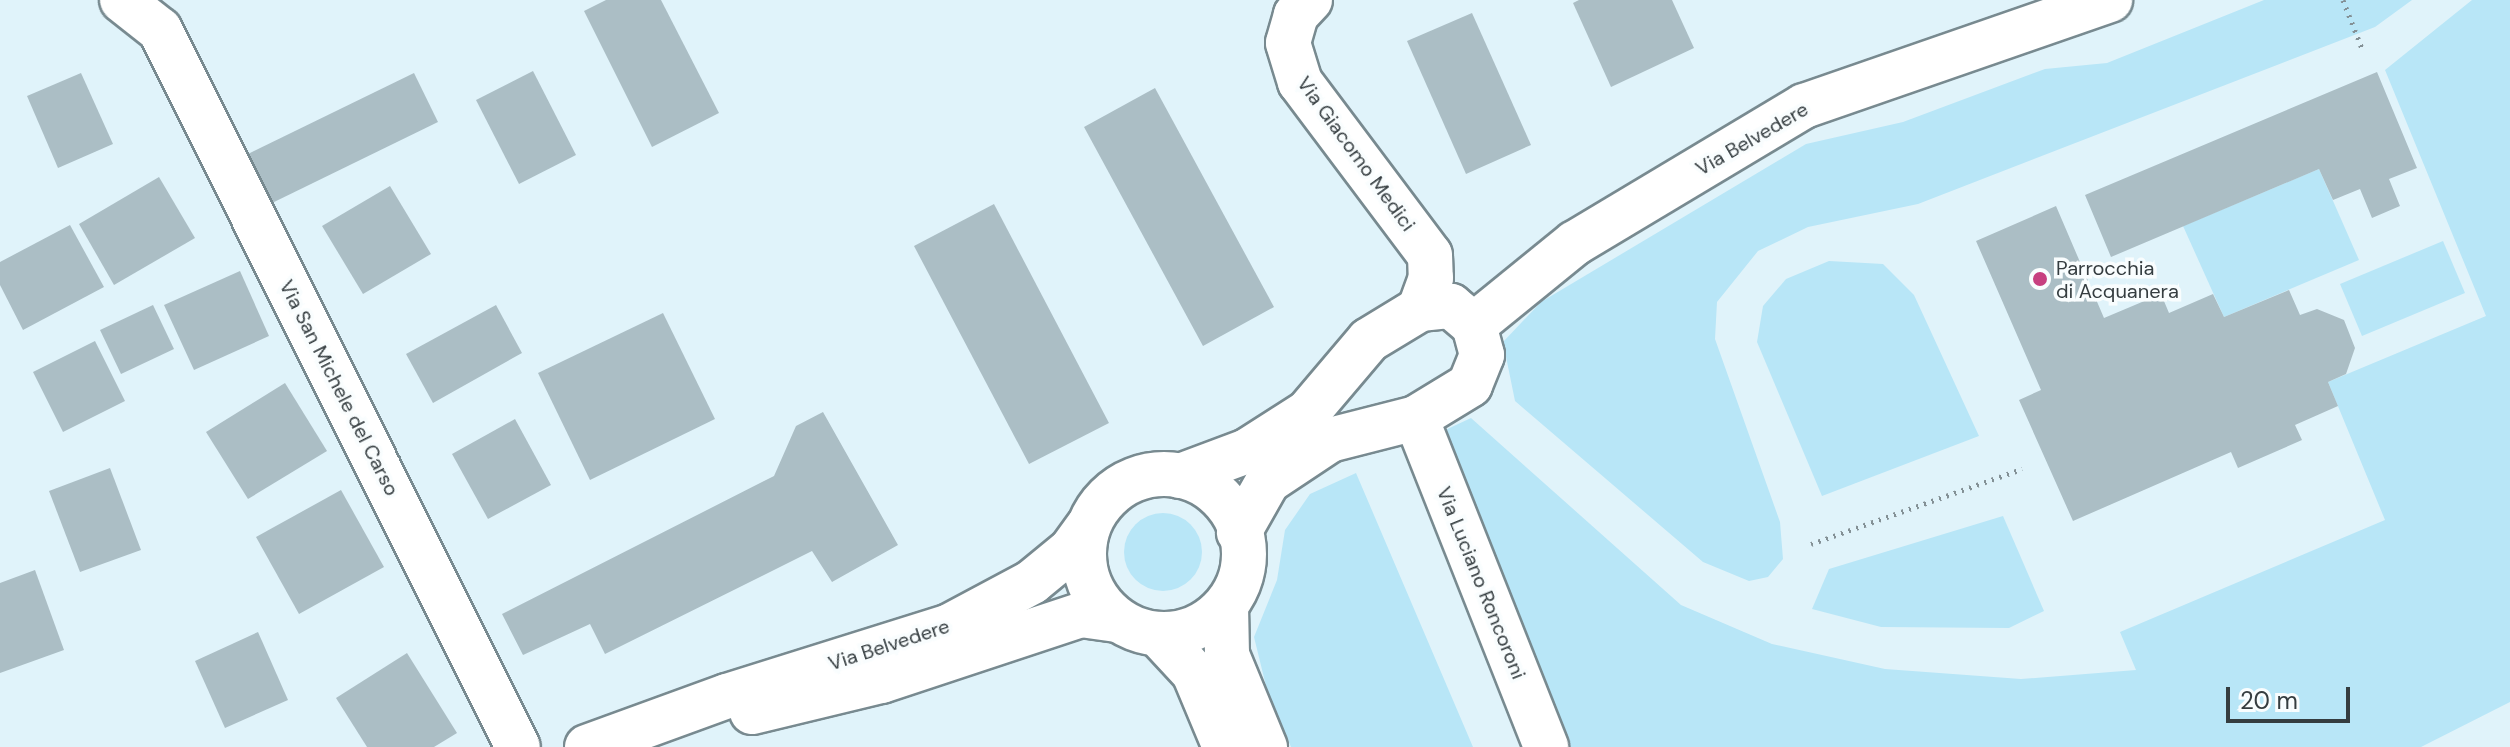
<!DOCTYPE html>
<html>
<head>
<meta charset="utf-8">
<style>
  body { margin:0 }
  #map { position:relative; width:2510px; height:747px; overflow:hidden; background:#e0f3fa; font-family:"DM Sans",sans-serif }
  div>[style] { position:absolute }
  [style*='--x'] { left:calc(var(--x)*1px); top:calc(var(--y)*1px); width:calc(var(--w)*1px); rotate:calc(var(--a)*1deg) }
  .green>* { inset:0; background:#b8e6f7 }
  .round { border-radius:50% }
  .building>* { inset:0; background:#abbec5 }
  .path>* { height:5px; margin-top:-2.5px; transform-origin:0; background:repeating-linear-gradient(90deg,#839095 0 2px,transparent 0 8px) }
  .roads { filter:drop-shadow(2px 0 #788a90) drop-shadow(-2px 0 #788a90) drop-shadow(0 2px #788a90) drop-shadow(0 -2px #788a90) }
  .minor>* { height:44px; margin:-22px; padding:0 22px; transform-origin:22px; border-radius:22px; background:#fff }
  .minor>.ring { margin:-22px; padding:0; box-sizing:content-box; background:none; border:44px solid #fff; border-radius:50% }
  .dots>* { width:22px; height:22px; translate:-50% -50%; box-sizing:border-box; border:4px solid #f9fdfe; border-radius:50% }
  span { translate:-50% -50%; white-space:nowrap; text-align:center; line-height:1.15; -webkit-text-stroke:7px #f9fdfe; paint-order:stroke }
  .street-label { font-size:20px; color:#353d40 }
  .poi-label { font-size:20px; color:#353d40 }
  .left { translate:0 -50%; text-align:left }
  .scale { position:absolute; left:2226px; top:687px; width:124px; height:36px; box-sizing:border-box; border:4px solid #353d40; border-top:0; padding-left:10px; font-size:24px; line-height:28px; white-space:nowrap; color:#353d40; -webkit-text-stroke:6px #f9fdfe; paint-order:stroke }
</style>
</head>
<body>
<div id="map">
  <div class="green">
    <div style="clip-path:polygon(2264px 0,2412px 0,2375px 27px,1918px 204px,1808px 227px,1758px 251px,1717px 302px,1715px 339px,1780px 522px,1783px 559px,1768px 577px,1749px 581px,1703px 562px,1515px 401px,1503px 342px,1541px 302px,1806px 144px,1903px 122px,2045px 69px,2107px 63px)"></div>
    <div style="clip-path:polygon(2472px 0,2510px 0,2510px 702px,2421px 747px,1566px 747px,1441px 432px,1471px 418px,1681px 605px,1772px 644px,1885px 669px,2021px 679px,2136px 670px,2120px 632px,2385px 520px,2328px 382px,2486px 316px,2385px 70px)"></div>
    <div style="clip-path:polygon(2319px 169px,2359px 260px,2224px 317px,2183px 226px)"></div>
    <div style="clip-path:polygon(2443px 241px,2465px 293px,2362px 336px,2340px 284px)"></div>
    <div style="clip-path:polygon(1829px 261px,1883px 264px,1914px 295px,1979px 436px,1822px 496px,1757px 342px,1763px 306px,1786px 279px)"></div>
    <div style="clip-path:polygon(1356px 473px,1473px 747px,1291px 747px,1267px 690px,1254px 637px,1277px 580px,1285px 530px,1310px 494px)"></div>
    <div class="round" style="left:1124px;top:513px;width:78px;height:78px"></div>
    <div style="clip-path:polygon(2003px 516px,2044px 611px,2009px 628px,1881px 627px,1812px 609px,1829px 569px)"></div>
  </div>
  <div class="building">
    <div style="clip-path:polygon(606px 0,661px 0,719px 113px,652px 147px,584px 11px)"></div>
    <div style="clip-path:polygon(1579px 0,1672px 0,1694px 48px,1611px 87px,1573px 3px)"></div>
    <div style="clip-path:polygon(1472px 13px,1531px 145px,1466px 174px,1407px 41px)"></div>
    <div style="clip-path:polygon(533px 71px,576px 155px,519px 184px,476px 100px)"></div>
    <div style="clip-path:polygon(2377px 72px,2417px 168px,2389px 179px,2400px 206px,2372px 218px,2360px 189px,2333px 200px,2319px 169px,2111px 257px,2085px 195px)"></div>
    <div style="clip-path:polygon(81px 73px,113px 144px,58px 168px,27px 96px)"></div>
    <div style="clip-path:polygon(414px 73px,438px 122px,270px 204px,246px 155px)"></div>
    <div style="clip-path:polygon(1155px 88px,1274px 307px,1203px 346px,1084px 127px)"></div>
    <div style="clip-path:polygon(159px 177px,195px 238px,114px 285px,79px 224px)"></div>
    <div style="clip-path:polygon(390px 186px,431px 254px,363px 294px,322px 226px)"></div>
    <div style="clip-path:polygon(994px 204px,1109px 423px,1029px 464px,914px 246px)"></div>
    <div style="clip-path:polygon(2056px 206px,2104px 318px,2161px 294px,2169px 313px,2213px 294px,2224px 317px,2289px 290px,2300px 315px,2317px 309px,2344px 320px,2355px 348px,2346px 374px,2328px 382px,2338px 406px,2295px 425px,2302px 440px,2238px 468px,2231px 452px,2073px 521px,2019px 400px,2041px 390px,1976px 241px)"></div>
    <div style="clip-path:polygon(70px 225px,104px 287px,23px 330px,0 285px,0 262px)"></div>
    <div style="clip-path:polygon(240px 271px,269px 336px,194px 370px,164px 305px)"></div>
    <div style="clip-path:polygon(153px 305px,174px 349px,121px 374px,100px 330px)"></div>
    <div style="clip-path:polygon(496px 305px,522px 353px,433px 403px,406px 354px)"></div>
    <div style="clip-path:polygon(663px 313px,715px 419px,590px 480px,538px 373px)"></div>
    <div style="clip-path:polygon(95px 341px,125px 401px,63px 432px,33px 372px)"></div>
    <div style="clip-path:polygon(285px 383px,327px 451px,248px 499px,206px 432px)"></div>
    <div style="clip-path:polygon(823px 412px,898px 545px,832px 582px,812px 551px,605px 654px,590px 624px,523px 655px,502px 614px,774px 476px,796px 426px)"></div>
    <div style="clip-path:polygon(515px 419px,551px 485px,488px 519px,452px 454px)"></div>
    <div style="clip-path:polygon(110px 468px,141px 550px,80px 572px,49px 491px)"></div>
    <div style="clip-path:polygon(341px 490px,384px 567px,299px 614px,256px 537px)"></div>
    <div style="clip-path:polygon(35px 570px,64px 650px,0 673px,0 583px)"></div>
    <div style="clip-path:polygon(258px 632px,288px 700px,225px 728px,195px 661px)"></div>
    <div style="clip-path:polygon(407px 653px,457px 733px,434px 747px,367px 747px,336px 698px)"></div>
  </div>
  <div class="path">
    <div style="--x:2343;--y:0;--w:55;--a:68.6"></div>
    <div style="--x:1811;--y:544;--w:224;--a:-19.6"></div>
  </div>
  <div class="roads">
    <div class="minor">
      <div style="--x:122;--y:0;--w:48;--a:38.3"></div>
      <div style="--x:160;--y:30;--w:801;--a:63.47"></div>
      <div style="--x:1310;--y:0;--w:21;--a:133"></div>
      <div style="--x:1296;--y:15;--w:29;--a:106"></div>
      <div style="--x:1288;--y:43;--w:41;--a:72.9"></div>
      <div style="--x:1300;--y:82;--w:216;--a:53.1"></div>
      <div style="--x:1430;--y:255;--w:23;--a:88"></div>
      <div style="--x:1431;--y:278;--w:33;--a:110"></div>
      <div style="--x:1474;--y:325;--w:130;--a:-39.1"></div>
      <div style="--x:1575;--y:243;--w:267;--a:-30.9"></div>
      <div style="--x:1804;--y:106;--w:324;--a:-19.1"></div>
      <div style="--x:1416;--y:418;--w:354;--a:68.4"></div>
      <div class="ring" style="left:1084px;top:474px;width:116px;height:116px"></div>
      <div style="--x:1180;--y:476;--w:72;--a:-20.5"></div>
      <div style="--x:1247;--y:451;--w:72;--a:-32.6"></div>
      <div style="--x:1308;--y:412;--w:94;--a:-49.7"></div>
      <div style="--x:1369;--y:340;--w:60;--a:-31.3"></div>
      <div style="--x:1420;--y:309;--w:31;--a:-6"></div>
      <div style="--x:1451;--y:306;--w:30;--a:40"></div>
      <div style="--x:1474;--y:325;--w:31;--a:75"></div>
      <div style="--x:1482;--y:355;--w:32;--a:112"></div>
      <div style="--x:1470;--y:385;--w:63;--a:148.6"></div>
      <div style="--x:1416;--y:418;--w:89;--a:165.7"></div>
      <div style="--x:1330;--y:440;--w:74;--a:146.5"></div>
      <div style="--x:1268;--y:481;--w:59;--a:119.6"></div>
      <div style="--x:1226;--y:606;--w:49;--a:88.8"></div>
      <div style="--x:1227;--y:655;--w:100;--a:67.6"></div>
      <div style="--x:1158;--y:634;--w:53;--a:47.3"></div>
      <div style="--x:1194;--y:673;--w:80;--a:67.3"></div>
      <div style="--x:752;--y:712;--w:133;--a:-13.5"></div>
      <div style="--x:881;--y:681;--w:211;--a:-18.3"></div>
      <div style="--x:1081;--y:615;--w:36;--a:8"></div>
      <div style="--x:587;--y:747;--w:149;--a:-20"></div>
      <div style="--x:727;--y:696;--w:234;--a:-17.4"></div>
      <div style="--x:950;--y:626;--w:93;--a:-28.2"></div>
      <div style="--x:1032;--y:582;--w:50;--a:-39.4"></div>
      <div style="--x:1071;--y:550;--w:29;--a:-54"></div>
    </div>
  </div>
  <div class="dots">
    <div style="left:2040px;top:279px;background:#c74080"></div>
  </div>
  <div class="street-label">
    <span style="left:1752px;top:139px;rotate:-30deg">Via Belvedere</span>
    <span style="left:1356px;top:154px;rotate:54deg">Via Giacomo Medici</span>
    <span style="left:339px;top:388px;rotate:63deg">Via San Michele del Carso</span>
    <span style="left:1481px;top:583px;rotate:68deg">Via Luciano Roncoroni</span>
    <span style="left:889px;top:645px;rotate:-18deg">Via Belvedere</span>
  </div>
  <div class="poi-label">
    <span class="left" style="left:2056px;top:280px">Parrocchia<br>di Acquanera</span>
  </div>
  <div class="scale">20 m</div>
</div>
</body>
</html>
